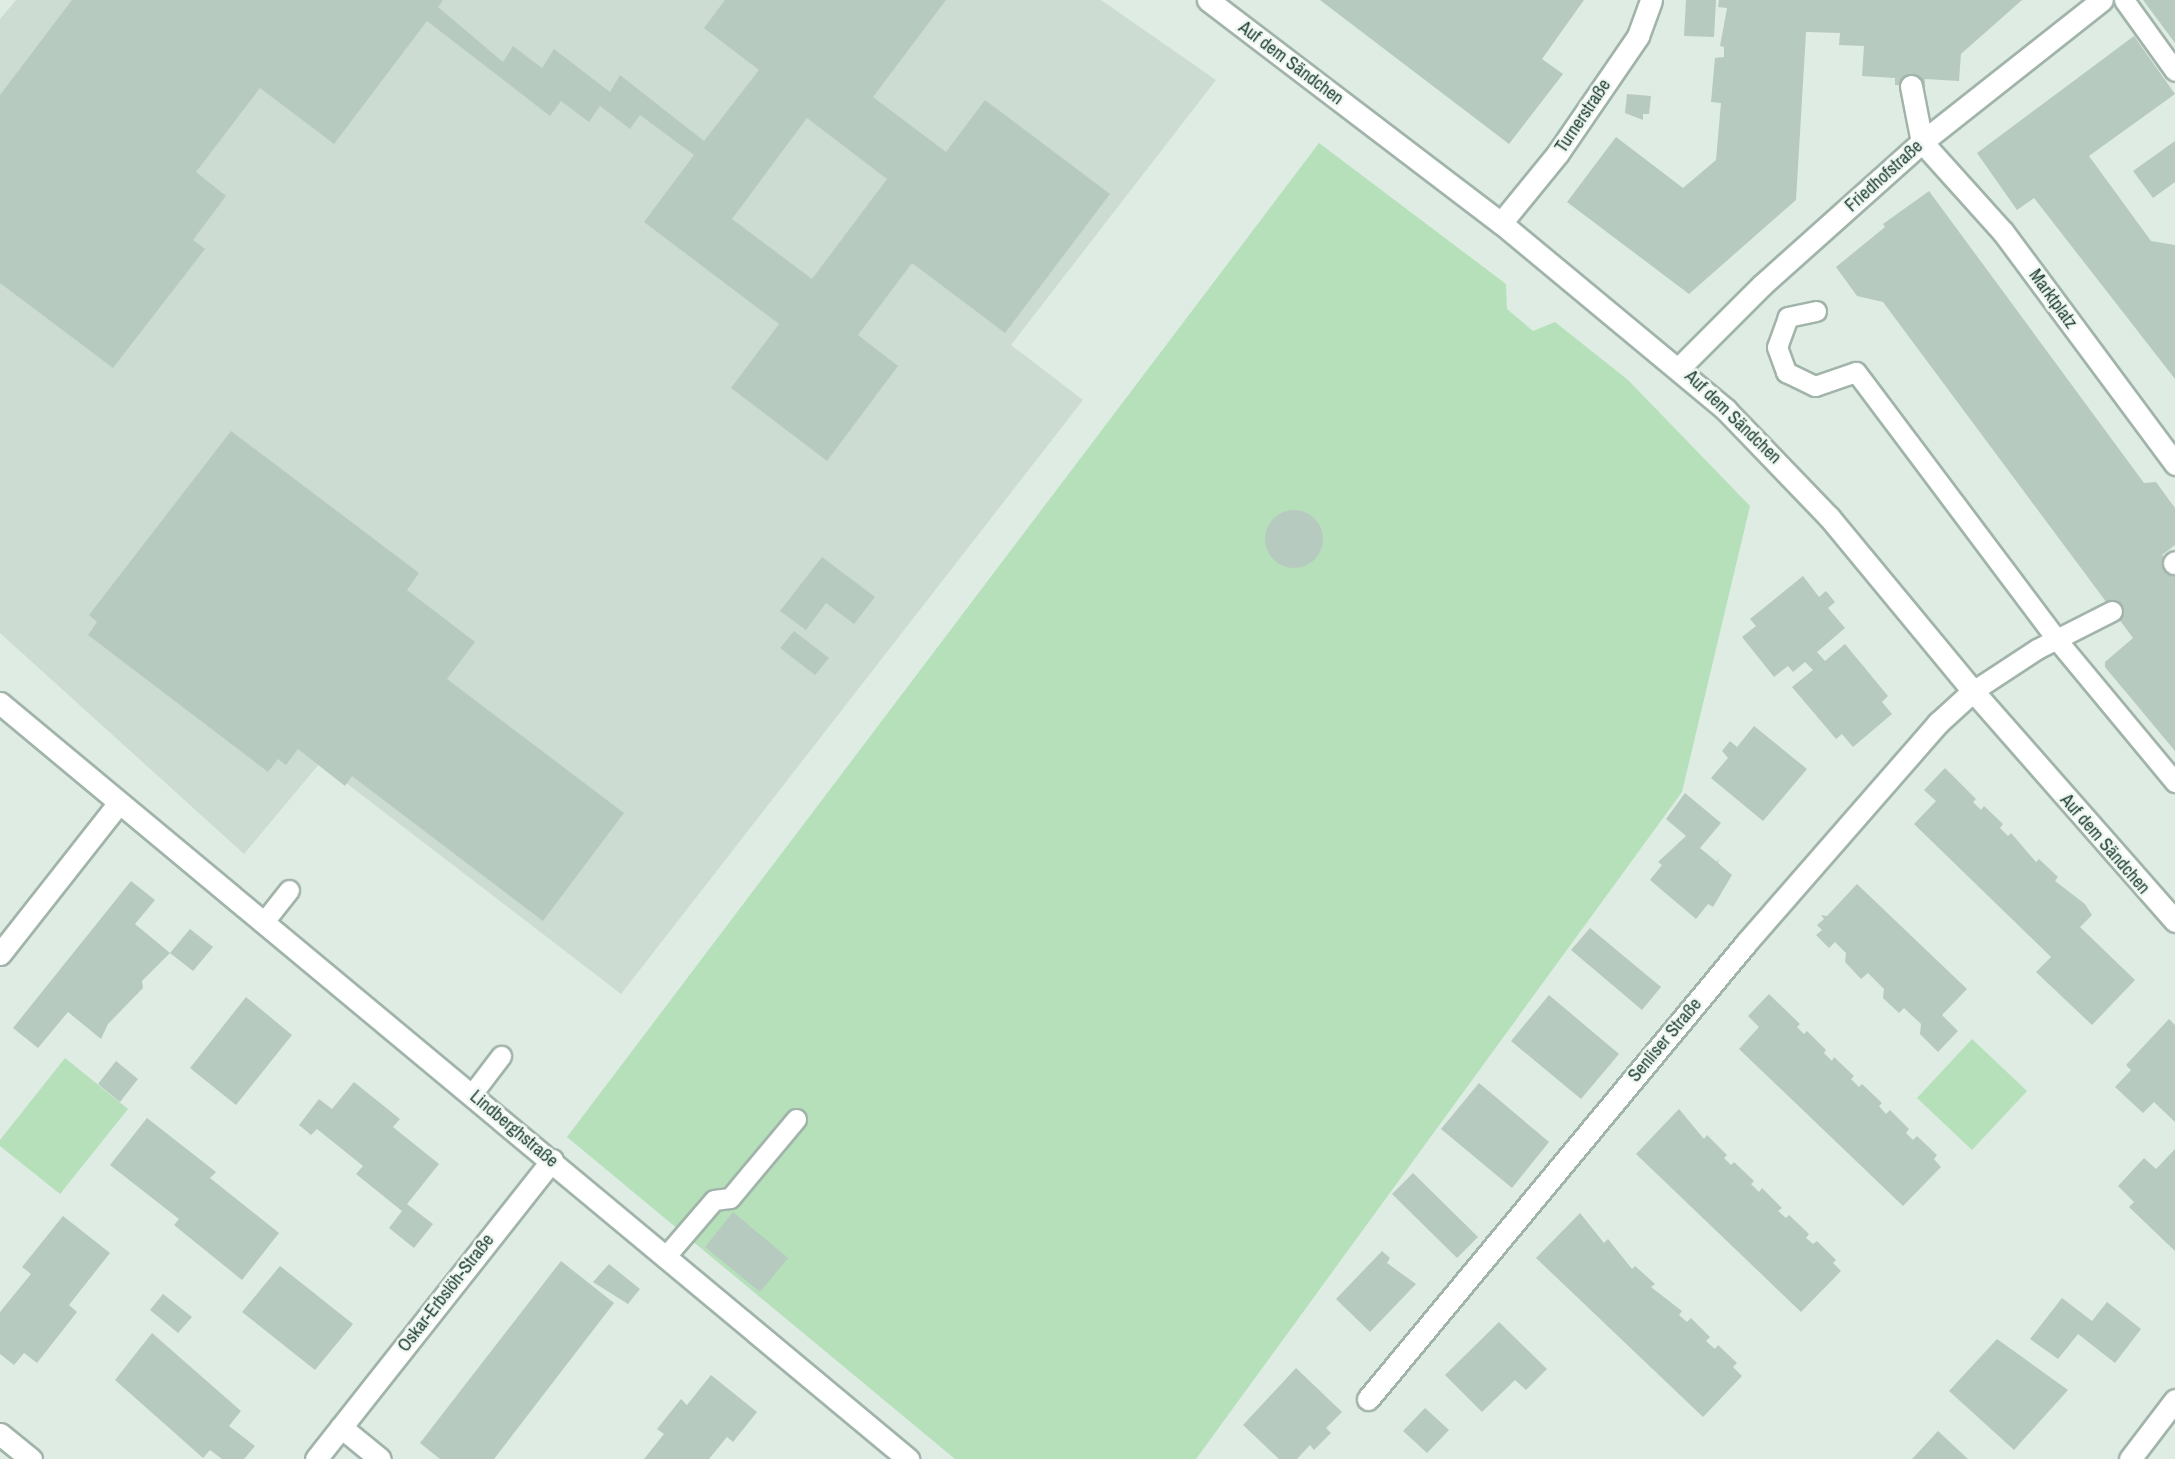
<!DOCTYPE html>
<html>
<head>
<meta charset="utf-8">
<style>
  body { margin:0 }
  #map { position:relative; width:2175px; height:1459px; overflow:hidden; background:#dfece4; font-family:"Archivo Narrow",sans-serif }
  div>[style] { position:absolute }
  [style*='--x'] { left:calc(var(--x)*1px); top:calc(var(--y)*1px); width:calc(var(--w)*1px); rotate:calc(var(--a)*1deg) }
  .built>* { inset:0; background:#cddcd3 }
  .green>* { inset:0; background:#b5e0ba }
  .building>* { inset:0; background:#b7cabf }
  .round { border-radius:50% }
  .roads { filter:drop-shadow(2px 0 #a1b4aa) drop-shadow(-2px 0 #a1b4aa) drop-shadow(0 2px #a1b4aa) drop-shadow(0 -2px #a1b4aa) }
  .lane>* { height:19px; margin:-9.5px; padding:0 9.5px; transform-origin:9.5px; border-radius:9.5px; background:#fff }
  .street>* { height:21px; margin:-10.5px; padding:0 10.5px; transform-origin:10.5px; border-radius:10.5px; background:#fff }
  span { translate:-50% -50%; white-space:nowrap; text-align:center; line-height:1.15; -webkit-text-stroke:5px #f0f8f3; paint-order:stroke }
  .street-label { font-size:18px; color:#1e3e30 }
</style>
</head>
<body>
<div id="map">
  <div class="built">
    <div style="clip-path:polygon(16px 0,1101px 0,1216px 80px,1011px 345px,1083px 400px,621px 994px,320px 763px,244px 854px,0 633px,0 19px)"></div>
  </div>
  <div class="green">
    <div style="clip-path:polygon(1319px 143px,1506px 284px,1507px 309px,1533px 331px,1555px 322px,1628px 380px,1750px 506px,1682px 792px,1196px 1459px,955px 1459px,567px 1137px)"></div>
    <div style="clip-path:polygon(1972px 1039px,2027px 1091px,1972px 1150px,1917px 1098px)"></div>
    <div style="clip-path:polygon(65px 1058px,128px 1109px,60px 1194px,0 1146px,0 1140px)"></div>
  </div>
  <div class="building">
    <div style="clip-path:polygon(evenodd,72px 0,443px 0,438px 7px,503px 62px,513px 46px,542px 68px,554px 49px,610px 92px,620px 75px,704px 141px,759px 70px,704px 28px,725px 0,946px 0,873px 97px,946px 152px,985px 100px,1110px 194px,1005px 333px,912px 263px,858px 335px,898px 366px,827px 461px,731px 388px,779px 324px,644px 222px,694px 155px,640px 115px,630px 129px,600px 106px,589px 122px,561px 101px,550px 116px,427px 21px,334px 144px,260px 88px,196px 172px,226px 196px,193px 240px,205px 249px,113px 368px,0 283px,0 95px,72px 0,807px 118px,887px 179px,812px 279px,732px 219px,807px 118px)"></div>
    <div style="clip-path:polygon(1320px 0,1584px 0,1542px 59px,1563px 74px,1509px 144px)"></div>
    <div style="clip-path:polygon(1686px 0,1716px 0,1714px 37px,1684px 36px)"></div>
    <div style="clip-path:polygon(1719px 0,2022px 0,1961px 54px,1959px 81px,1925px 79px,1925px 87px,1895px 85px,1895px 78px,1862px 76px,1864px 46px,1839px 45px,1840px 33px,1806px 32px,1796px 200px,1689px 294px,1567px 202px,1616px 137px,1683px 188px,1716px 160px,1721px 103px,1711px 102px,1715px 58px,1724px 57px,1724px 47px,1720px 46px,1727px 8px,1718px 7px)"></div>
    <div style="clip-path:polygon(2143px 0,2175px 0,2175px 43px)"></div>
    <div style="clip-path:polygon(2134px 36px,2175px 94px,2089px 156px,2151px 241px,2175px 245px,2175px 379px,2034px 198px,2017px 210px,1977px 153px)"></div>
    <div style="clip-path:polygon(1627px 94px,1651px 96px,1649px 114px,1643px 114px,1643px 120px,1625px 113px)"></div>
    <div style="clip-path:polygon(2175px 141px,2175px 182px,2153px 198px,2133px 171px)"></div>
    <div style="clip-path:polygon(1929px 191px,2144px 483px,2156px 482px,2175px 508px,2175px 545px,2162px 555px,2175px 564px,2175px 751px,2105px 667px,2105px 662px,2133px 638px,1883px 302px,1857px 296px,1836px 267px,1885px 227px,1883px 224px)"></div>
    <div style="clip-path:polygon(231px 431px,419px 573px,407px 590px,475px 642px,447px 679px,624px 813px,543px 921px,352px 776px,345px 786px,298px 749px,286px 765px,278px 759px,268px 772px,88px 635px,97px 622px,89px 615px)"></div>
    <div class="round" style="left:1265px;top:510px;width:58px;height:58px"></div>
    <div style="clip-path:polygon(822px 557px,875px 597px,854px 624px,826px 603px,806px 630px,780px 611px)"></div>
    <div style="clip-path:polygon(1803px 576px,1819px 597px,1826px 591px,1835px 602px,1828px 608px,1845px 628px,1817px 652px,1825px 661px,1845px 644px,1888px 696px,1882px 702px,1892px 714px,1853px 747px,1842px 734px,1836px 739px,1792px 687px,1813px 670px,1805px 662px,1793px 672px,1788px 666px,1774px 677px,1742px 637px,1756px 626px,1750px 619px)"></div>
    <div style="clip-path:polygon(794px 631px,829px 658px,815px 675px,780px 648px)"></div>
    <div style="clip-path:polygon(1754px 726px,1807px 769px,1763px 821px,1711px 778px,1728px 758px,1722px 751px,1730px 741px,1737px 747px)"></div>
    <div style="clip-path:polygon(1945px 768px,1976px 799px,1973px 802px,1981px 810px,1984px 806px,2003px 824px,2000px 828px,2008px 836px,2011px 833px,2036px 862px,2039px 859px,2058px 877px,2055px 881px,2085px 904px,2092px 915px,2080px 927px,2135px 980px,2092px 1025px,2036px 972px,2051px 957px,1914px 824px,1936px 801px,1924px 790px)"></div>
    <div style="clip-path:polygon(1685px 793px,1721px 823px,1700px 848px,1717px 862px,1719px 858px,1718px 863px,1732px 875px,1713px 907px,1708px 904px,1696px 919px,1650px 880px,1662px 865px,1658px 862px,1686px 836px,1666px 819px)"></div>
    <div style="clip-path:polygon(131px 881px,155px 900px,135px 924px,170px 953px,142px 981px,143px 988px,108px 1024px,101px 1039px,68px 1012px,38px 1048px,13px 1028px)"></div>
    <div style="clip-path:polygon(1857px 884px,1967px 989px,1942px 1015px,1958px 1031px,1938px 1052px,1920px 1034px,1921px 1024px,1904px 1008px,1899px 1013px,1883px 998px,1884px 989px,1868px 973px,1861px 979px,1845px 962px,1846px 953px,1835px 942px,1829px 948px,1816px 935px,1822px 930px,1817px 925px,1824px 919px,1821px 915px,1827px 916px)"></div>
    <div style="clip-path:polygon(1590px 928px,1661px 987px,1642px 1010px,1571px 950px)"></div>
    <div style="clip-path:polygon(190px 929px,213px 947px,193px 971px,170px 953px)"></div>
    <div style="clip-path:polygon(1769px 994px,1800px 1024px,1797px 1027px,1804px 1034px,1807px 1031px,1826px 1050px,1824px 1053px,1832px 1061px,1834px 1057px,1854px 1076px,1851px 1079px,1859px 1087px,1862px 1084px,1882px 1103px,1879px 1106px,1886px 1114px,1890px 1110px,1909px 1129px,1906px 1133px,1913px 1140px,1917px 1136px,1937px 1155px,1934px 1159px,1941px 1167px,1903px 1206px,1739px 1049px,1759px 1027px,1748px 1016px)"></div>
    <div style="clip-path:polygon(1549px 995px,1619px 1054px,1581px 1099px,1511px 1041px)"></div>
    <div style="clip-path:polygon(246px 997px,292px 1035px,236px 1105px,190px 1068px)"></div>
    <div style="clip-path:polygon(2169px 1019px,2175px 1025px,2175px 1122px,2154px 1102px,2143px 1113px,2115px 1087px,2131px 1070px,2126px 1065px)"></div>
    <div style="clip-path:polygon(116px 1061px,138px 1079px,120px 1102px,98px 1084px)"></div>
    <div style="clip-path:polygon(354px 1082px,400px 1119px,393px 1127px,439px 1164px,407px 1204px,433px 1224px,414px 1248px,389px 1228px,402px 1211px,356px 1174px,363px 1166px,317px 1129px,311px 1135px,299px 1125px,319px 1099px,332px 1109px)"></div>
    <div style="clip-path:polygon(1479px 1083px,1549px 1142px,1512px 1188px,1441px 1129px)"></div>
    <div style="clip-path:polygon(1679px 1109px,1704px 1139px,1707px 1135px,1727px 1155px,1724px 1158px,1731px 1165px,1734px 1162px,1754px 1181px,1751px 1184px,1759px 1192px,1762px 1188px,1782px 1208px,1778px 1211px,1786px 1218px,1789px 1215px,1809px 1234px,1806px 1238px,1813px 1244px,1817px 1241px,1836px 1260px,1833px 1263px,1841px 1271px,1801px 1312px,1636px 1154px)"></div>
    <div style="clip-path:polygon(147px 1118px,216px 1172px,210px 1178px,279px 1233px,242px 1280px,174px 1225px,179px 1219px,110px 1165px)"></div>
    <div style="clip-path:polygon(2175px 1149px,2175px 1251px,2129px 1207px,2134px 1202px,2118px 1186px,2144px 1158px,2156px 1169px)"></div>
    <div style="clip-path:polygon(1413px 1173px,1478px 1237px,1457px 1258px,1392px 1194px)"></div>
    <div style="clip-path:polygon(733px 1212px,788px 1258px,760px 1292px,705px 1247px)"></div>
    <div style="clip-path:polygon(1580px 1213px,1604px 1243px,1608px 1239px,1632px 1269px,1635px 1266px,1655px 1284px,1651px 1287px,1682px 1311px,1679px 1315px,1687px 1322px,1691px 1318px,1710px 1337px,1706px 1341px,1715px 1349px,1718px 1345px,1737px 1363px,1733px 1367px,1742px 1376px,1703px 1417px,1536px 1258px)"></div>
    <div style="clip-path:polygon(63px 1216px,110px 1253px,69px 1305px,77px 1312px,37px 1363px,24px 1353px,14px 1365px,0 1354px,0 1312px,31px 1274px,22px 1267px)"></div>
    <div style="clip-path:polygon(1382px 1251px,1390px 1258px,1387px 1263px,1416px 1284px,1370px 1332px,1336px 1299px)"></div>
    <div style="clip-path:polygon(561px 1261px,614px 1303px,494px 1459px,440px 1459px,420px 1443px)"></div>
    <div style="clip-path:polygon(609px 1264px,640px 1289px,628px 1304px,593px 1282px)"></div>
    <div style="clip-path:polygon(280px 1266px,353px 1324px,315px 1370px,242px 1312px)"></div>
    <div style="clip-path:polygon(163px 1294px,192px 1317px,178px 1333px,150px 1310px)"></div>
    <div style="clip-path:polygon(2062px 1298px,2092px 1321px,2107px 1302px,2141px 1329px,2115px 1363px,2078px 1334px,2058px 1359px,2030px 1339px)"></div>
    <div style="clip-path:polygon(1499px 1322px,1547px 1369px,1526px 1390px,1515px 1380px,1482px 1412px,1445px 1375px)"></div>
    <div style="clip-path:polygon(152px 1333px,241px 1411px,229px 1426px,255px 1446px,244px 1459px,222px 1459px,210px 1450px,203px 1458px,115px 1380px)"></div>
    <div style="clip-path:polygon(1997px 1339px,2068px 1390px,2014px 1450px,1949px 1391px)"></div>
    <div style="clip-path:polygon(1296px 1368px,1342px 1412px,1326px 1428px,1331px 1433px,1314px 1450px,1310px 1445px,1297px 1459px,1279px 1459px,1243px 1425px)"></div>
    <div style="clip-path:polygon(711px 1375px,757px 1412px,733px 1442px,727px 1437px,709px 1459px,644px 1459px,664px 1434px,657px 1429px,681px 1399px,687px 1405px)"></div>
    <div style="clip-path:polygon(1425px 1408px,1449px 1430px,1427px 1453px,1403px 1431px)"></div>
    <div style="clip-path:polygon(1938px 1431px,1968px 1459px,1912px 1459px)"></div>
  </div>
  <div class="roads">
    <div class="lane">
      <div style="--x:2124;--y:0;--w:87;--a:54.3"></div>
      <div style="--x:1816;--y:311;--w:29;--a:168"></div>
      <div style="--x:1788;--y:317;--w:32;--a:110"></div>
      <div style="--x:1777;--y:347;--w:27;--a:70"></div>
      <div style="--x:1786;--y:372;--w:32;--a:26"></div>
      <div style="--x:1815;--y:386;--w:43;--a:-18.9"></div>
      <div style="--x:1856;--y:372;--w:335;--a:53.1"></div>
      <div style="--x:2057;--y:640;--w:185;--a:50.3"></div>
      <div style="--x:1973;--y:691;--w:77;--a:-33.3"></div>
      <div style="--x:2037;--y:649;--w:84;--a:-26.9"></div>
      <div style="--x:263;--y:923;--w:42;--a:-51.8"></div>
      <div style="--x:472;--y:1094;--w:48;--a:-52.7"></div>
      <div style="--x:665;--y:1257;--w:75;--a:-49.3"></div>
      <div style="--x:714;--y:1200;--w:16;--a:-7"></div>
      <div style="--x:730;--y:1198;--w:103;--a:-50.1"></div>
    </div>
    <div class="street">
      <div style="--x:1208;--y:0;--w:368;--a:37.3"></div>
      <div style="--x:1501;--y:223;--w:293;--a:39.7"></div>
      <div style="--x:1726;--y:410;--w:149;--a:46.1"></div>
      <div style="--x:1829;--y:517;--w:226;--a:50.4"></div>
      <div style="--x:1973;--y:691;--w:306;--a:48.7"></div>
      <div style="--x:1911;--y:86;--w:57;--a:78.9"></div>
      <div style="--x:1922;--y:142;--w:121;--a:48"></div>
      <div style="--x:2003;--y:232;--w:289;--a:53.4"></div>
      <div style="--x:1501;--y:223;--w:90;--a:-50.8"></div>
      <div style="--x:1558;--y:153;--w:142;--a:-55.6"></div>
      <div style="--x:1638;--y:36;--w:38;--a:-70"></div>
      <div style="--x:1680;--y:367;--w:116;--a:-45"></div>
      <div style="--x:1762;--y:285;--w:215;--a:-41.8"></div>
      <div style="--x:1922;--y:142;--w:229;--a:-38.3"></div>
      <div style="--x:2174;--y:563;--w:1;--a:-45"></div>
      <div style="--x:0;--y:703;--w:1182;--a:39.78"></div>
      <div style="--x:0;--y:954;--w:192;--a:-51.8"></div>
      <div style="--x:1368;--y:1399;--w:592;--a:-50.34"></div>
      <div style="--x:1746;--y:943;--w:292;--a:-48.9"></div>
      <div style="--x:1938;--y:723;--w:47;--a:-42.4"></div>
      <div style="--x:341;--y:1427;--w:50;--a:39.4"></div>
      <div style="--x:0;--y:1434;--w:40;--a:39"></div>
      <div style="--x:316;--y:1459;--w:381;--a:-51.7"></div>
      <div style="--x:2130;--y:1459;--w:74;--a:-52.7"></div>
    </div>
  </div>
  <div class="street-label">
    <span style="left:1291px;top:63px;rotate:37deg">Auf dem Sändchen</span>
    <span style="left:1583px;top:116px;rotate:-56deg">Turnerstraße</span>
    <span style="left:1884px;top:176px;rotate:-42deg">Friedhofstraße</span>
    <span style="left:2053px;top:299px;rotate:54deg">Marktplatz</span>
    <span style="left:1733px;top:417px;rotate:44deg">Auf dem Sändchen</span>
    <span style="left:2105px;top:844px;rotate:49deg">Auf dem Sändchen</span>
    <span style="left:1665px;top:1040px;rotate:-50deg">Senliser Straße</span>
    <span style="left:514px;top:1129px;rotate:40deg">Lindberghstraße</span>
    <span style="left:446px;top:1293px;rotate:-52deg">Oskar-Erbslöh-Straße</span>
  </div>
</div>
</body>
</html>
